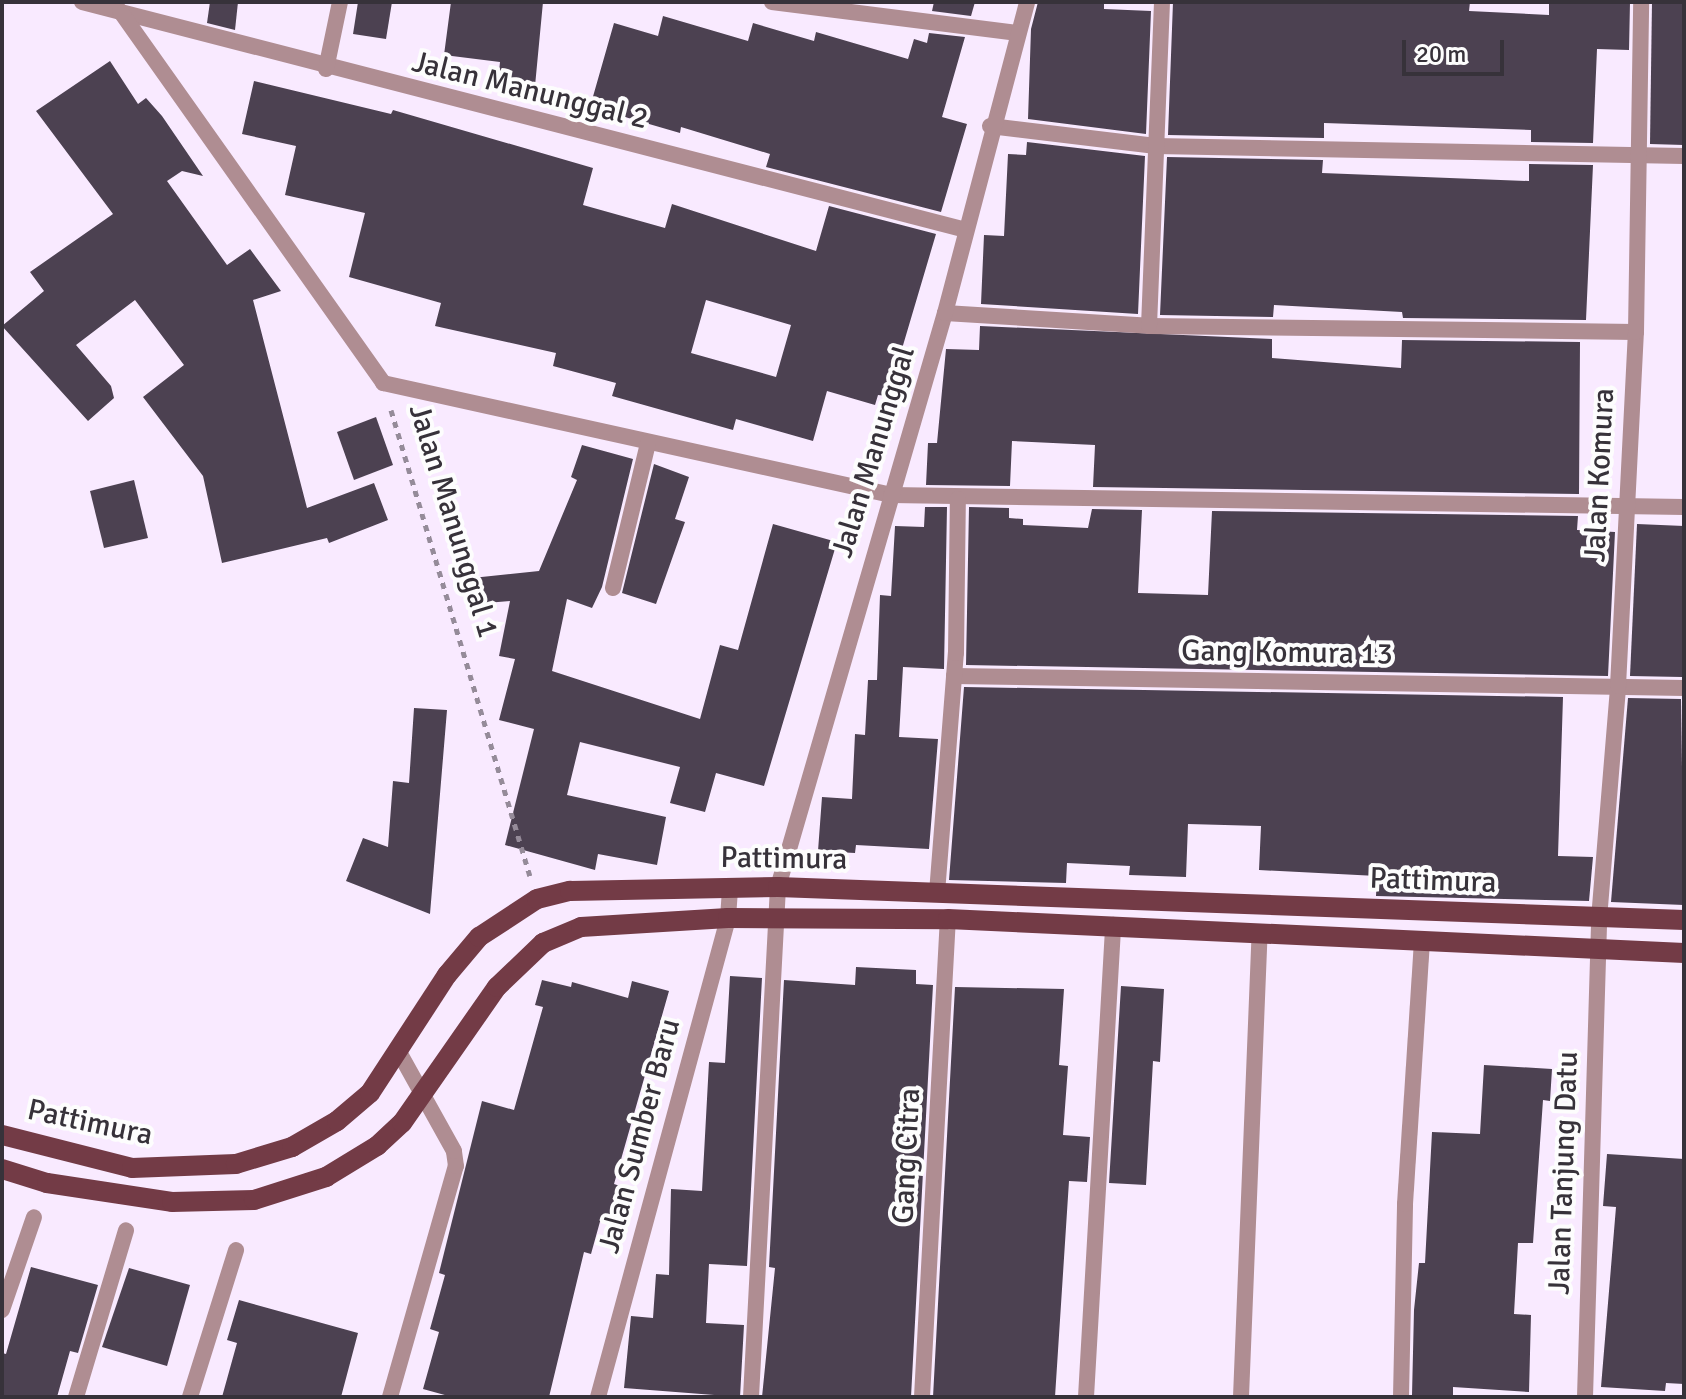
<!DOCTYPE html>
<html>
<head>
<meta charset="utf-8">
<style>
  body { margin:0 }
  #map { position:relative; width:1686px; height:1399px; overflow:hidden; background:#f9eaff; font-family:Signika,sans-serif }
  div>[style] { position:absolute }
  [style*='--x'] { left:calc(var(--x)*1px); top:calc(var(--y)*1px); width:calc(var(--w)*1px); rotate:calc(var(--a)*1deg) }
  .building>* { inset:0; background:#4c4151 }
  .path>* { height:5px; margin-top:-2.5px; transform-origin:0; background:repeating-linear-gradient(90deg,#958b99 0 6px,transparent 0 12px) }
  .minor>* { height:16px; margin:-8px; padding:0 8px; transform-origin:8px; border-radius:8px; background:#af8d92 }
  .primary>* { height:20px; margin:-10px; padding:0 10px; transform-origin:10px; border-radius:10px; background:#733b46 }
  span { translate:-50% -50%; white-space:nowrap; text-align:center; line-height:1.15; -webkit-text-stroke:8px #fdfdfd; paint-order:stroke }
  .street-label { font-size:30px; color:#37323a }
  .frame { position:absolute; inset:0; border:4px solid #37323a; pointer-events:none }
  .scale { position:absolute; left:1402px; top:40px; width:102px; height:36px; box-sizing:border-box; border:4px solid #37323a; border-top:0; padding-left:10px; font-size:24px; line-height:28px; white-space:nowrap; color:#37323a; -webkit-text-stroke:6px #fdfdfd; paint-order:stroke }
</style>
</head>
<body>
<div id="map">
  <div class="building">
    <div style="clip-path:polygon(210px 2px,238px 2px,235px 30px,207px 23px)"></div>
    <div style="clip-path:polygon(358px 2px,392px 2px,386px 39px,353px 34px)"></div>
    <div style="clip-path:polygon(451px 2px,543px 2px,535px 86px,498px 82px,500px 62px,444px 55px)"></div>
    <div style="clip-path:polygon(934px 2px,975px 2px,971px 16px,932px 11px)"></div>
    <div style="clip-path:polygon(1038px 2px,1104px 2px,1104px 9px,1151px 11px,1146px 134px,1028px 119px,1031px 29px)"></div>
    <div style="clip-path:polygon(1173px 2px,1470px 2px,1469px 11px,1549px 15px,1549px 2px,1630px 2px,1629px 50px,1597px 49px,1593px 143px,1531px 142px,1531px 130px,1324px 123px,1324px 138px,1168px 135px)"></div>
    <div style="clip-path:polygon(1652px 2px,1684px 3px,1684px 145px,1650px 144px)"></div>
    <div style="clip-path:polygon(663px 16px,748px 41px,753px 23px,814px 41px,816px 32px,908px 59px,914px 39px,927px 43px,929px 33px,965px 37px,942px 117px,967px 124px,941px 212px,766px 167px,770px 154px,681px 127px,680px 133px,625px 117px,623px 124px,588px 114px,614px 23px,658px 36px)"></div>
    <div style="clip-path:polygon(110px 61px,138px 104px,146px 98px,162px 116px,203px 176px,182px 171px,167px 181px,227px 265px,250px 249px,281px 291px,253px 300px,307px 508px,374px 483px,388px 520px,329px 543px,327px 538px,222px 563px,203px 476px,143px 397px,184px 365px,135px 300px,76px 345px,111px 386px,114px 398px,88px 421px,2px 326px,44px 291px,30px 272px,113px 214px,36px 111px)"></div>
    <div style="clip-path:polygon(evenodd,254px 81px,391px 114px,393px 110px,593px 168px,583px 205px,665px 228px,672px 204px,816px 251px,829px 206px,936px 234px,888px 396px,878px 395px,875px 405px,827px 391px,813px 441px,736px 419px,733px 430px,612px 396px,616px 383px,553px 366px,556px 353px,435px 326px,441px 303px,349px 277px,365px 213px,285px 195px,296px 146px,242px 134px,254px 81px,706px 300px,791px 325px,776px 377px,691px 353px,706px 300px)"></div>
    <div style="clip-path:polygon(1027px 142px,1145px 156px,1138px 314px,981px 304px,984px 235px,1004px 236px,1008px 154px,1026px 155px)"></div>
    <div style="clip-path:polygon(1167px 157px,1323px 160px,1322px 173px,1529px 181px,1529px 164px,1593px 165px,1586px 320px,1403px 318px,1402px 312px,1274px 305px,1273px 317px,1160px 315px)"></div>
    <div style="clip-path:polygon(980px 326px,1272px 339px,1272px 358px,1401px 368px,1402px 340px,1580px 342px,1579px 494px,1093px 487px,1095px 445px,1012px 441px,1010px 486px,926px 485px,928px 443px,937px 443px,946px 349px,979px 350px)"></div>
    <div style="clip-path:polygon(376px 417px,393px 465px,354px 480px,337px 432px)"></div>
    <div style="clip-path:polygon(582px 445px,633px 459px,602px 587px,592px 608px,567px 599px,552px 671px,700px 719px,720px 645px,738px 650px,773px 524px,837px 542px,764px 786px,716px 773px,705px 812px,670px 803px,680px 767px,580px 742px,567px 795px,666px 817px,657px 865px,598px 854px,595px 870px,505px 845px,534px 729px,499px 720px,515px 659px,499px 656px,510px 601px,474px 604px,472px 578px,539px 571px,577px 480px,571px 477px)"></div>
    <div style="clip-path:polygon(654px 464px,689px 477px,675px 519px,685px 522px,656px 604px,622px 593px)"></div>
    <div style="clip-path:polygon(134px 480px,148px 538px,104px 548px,90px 491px)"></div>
    <div style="clip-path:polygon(925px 507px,947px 507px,944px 669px,903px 667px,899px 737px,938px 739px,929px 849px,856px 845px,855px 853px,818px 851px,822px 797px,852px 799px,855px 734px,865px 735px,868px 680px,877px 680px,880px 595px,891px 596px,895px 526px,924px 527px)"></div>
    <div style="clip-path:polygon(969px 507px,1009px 508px,1009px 518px,1023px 519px,1023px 525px,1088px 528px,1092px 509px,1142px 510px,1138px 593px,1208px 595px,1212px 511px,1578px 516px,1577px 530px,1615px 532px,1608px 676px,966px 665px)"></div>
    <div style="clip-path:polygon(1637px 524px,1684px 526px,1682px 677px,1630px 676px)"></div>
    <div style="clip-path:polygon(964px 687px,1563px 697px,1558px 856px,1593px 857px,1589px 901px,1376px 896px,1377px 876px,1259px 870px,1261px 826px,1188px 824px,1186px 877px,1129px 875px,1130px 866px,1067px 863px,1066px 883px,949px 880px)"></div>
    <div style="clip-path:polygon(1628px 698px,1681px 699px,1684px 905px,1611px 902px)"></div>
    <div style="clip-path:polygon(414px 708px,447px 710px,430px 914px,346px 881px,363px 838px,388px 847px,393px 781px,409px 783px)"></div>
    <div style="clip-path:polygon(856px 967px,916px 970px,916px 984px,933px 985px,911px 1397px,762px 1397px,775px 1268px,769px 1267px,784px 980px,855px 985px)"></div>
    <div style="clip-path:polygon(730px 976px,762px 978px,747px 1266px,709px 1264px,706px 1323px,744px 1325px,740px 1397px,624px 1388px,631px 1316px,653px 1318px,656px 1274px,669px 1275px,671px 1189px,702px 1191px,709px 1062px,725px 1063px)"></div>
    <div style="clip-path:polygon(542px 980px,571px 987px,572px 982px,628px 998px,632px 981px,669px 991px,614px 1184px,620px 1186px,610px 1220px,601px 1218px,591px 1254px,584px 1252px,549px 1397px,452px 1397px,423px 1389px,439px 1332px,430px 1329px,445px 1275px,439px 1273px,482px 1101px,514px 1110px,543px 1007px,535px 1005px)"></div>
    <div style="clip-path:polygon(1121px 986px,1164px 989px,1160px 1062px,1153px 1061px,1146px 1185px,1109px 1183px)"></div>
    <div style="clip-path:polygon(955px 987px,1064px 989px,1059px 1065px,1068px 1066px,1063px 1135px,1090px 1137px,1087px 1182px,1069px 1181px,1055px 1397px,933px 1397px)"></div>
    <div style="clip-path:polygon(1484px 1065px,1552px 1069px,1550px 1101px,1543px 1100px,1533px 1243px,1518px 1243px,1514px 1314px,1531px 1315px,1529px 1392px,1453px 1387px,1453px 1397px,1412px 1395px,1414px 1310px,1419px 1263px,1425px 1263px,1432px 1132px,1480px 1134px)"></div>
    <div style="clip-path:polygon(1607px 1154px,1684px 1159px,1684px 1384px,1666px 1383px,1665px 1391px,1601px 1387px,1616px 1207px,1603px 1206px)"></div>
    <div style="clip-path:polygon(31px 1267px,98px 1285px,78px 1353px,70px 1351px,57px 1397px,2px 1397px,2px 1353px,6px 1354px)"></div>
    <div style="clip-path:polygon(129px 1268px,190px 1285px,167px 1366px,102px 1347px)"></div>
    <div style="clip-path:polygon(239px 1300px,358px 1333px,341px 1397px,222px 1397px,237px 1343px,227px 1340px)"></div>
  </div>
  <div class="path">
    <div style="--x:391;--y:410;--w:486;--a:73.4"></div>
  </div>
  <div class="minor">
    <div style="--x:82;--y:2;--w:913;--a:14.46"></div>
    <div style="--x:772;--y:2;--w:248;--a:7.2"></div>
    <div style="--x:120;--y:11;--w:456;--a:54.7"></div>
    <div style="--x:383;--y:383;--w:520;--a:12.43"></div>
    <div style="--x:891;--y:495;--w:793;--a:0.87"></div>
    <div style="--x:326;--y:69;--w:68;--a:-78.2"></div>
    <div style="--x:990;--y:126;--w:167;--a:6.9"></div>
    <div style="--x:1156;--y:146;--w:528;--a:1.09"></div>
    <div style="--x:945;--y:313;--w:204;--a:3.6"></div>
    <div style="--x:1149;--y:326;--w:487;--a:0.7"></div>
    <div style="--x:1149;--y:326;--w:324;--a:-87.7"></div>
    <div style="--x:613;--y:588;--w:149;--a:-76.4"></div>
    <div style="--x:954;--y:676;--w:730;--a:0.94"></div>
    <div style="--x:937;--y:893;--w:241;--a:-85.5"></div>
    <div style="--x:956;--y:653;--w:154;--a:-89.3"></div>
    <div style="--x:2;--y:1310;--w:98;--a:-71"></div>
    <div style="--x:76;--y:1397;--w:174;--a:-73.3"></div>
    <div style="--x:190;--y:1397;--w:154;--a:-72.6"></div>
    <div style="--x:390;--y:1397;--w:240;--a:-74.1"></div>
    <div style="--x:456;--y:1166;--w:15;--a:-98"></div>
    <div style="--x:454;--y:1151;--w:113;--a:-119.1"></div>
    <div style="--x:598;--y:1397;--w:496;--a:-74.8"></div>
    <div style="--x:728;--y:918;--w:30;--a:-86"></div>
    <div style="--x:751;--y:1397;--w:511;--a:-86.97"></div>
    <div style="--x:778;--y:887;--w:598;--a:-73.78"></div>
    <div style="--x:945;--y:313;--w:322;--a:-75.2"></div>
    <div style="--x:922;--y:1397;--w:479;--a:-86.9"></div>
    <div style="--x:1086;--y:1397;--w:473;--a:-86.7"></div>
    <div style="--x:1241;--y:1397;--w:463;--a:-87.7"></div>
    <div style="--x:1401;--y:1397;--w:193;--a:-88.8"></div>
    <div style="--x:1405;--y:1204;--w:263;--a:-86.3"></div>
    <div style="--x:1585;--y:1397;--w:478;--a:-88.3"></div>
    <div style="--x:1599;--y:919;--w:234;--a:-85.3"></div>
    <div style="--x:1618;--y:686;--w:354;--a:-87.1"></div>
    <div style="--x:1636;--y:332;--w:330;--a:-89.1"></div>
  </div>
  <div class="primary">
    <div style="--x:2;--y:1135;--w:134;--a:14.2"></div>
    <div style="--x:132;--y:1168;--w:104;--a:-2.2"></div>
    <div style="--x:236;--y:1164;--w:59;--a:-16.9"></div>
    <div style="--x:292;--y:1147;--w:52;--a:-30"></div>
    <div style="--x:337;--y:1121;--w:43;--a:-40.3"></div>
    <div style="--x:370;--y:1093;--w:141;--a:-56.9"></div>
    <div style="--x:447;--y:975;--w:50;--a:-49.9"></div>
    <div style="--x:479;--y:937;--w:69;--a:-33.2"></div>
    <div style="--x:537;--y:899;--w:34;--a:-14"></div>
    <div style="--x:570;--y:891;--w:208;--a:-1.1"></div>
    <div style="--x:778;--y:887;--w:907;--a:2.09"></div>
    <div style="--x:2;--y:1169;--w:47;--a:17.3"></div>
    <div style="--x:47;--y:1183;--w:126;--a:8.6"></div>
    <div style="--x:172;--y:1202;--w:82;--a:-1.4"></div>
    <div style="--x:254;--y:1200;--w:76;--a:-17.7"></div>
    <div style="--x:326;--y:1177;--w:60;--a:-31.3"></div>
    <div style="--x:377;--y:1146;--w:34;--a:-43"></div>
    <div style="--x:402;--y:1123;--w:166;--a:-55.1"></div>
    <div style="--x:497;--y:987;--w:64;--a:-43.7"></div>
    <div style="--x:543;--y:943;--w:41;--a:-22.8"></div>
    <div style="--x:581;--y:927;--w:147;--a:-3.5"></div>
    <div style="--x:728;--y:918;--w:220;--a:0.3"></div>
    <div style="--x:948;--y:919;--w:737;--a:2.64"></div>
  </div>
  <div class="street-label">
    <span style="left:530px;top:91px;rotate:14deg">Jalan Manunggal 2</span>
    <span style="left:874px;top:452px;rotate:-73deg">Jalan Manunggal</span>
    <span style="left:1600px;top:475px;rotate:-87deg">Jalan Komura</span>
    <span style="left:453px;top:521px;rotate:73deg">Jalan Manunggal 1</span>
    <span style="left:1287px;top:653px;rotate:1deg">Gang Komura 13</span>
    <span style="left:784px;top:859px;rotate:1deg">Pattimura</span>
    <span style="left:1433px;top:881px;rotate:2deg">Pattimura</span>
    <span style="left:90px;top:1123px;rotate:12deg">Pattimura</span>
    <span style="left:640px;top:1136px;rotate:-75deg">Jalan Sumber Baru</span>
    <span style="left:907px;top:1156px;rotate:-87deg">Gang Citra</span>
    <span style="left:1564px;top:1173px;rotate:-88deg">Jalan Tanjung Datu</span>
  </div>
  <div class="frame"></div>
  <div class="scale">20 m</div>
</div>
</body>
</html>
